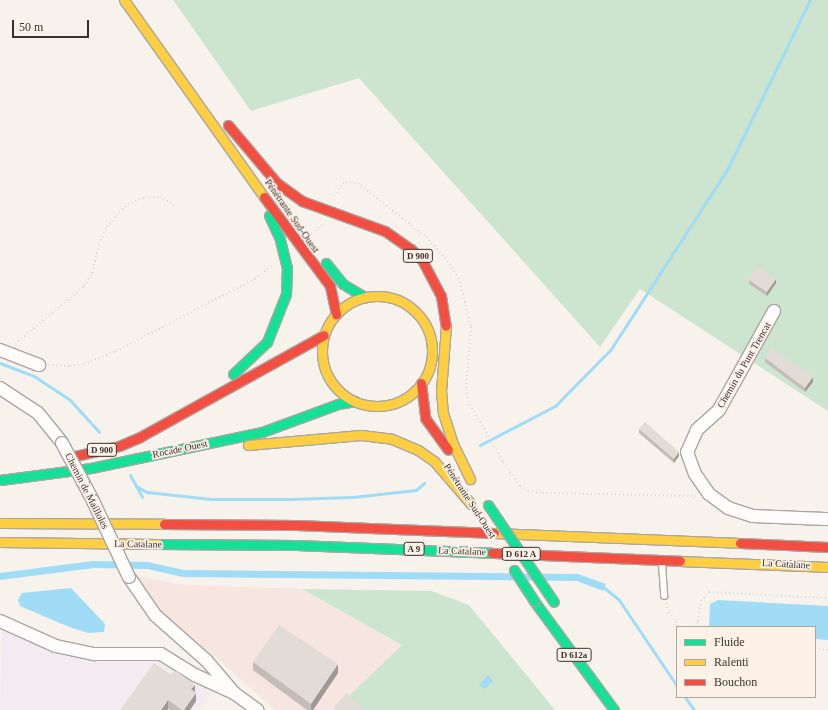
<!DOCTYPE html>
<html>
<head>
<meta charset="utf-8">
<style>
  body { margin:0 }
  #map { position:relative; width:828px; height:710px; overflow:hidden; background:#f8f2ed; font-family:"Times New Roman",serif }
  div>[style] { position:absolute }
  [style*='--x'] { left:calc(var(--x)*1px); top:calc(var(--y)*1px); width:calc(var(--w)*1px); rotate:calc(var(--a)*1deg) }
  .commercial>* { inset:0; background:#f4eaf2 }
  .industrial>* { inset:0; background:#f6e6df }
  .green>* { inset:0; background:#cde5cf }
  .water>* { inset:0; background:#a0dcf6 }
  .stream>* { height:3px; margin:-1.5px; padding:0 1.5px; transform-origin:1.5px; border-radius:1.5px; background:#a0dcf6 }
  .path>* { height:2px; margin-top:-1px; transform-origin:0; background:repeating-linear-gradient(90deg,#d9d6d4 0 1px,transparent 0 4px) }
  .roads { filter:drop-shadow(1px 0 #aba6a1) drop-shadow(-1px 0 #aba6a1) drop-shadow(0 1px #aba6a1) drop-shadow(0 -1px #aba6a1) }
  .lane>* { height:6px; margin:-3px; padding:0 3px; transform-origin:3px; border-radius:3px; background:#fefdfc }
  .street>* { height:12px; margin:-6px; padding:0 6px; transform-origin:6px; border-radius:6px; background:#fefdfc }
  .fast>* { height:9px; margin:-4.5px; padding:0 4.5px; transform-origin:4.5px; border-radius:4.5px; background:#16e098 }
  .slow>* { height:9px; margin:-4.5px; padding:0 4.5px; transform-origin:4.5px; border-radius:4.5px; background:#ffcf43 }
  .slow>.ring { margin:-4.5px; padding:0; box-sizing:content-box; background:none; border:9px solid #ffcf43; border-radius:50% }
  .jam>* { height:9px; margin:-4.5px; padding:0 4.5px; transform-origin:4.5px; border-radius:4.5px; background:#f24e42 }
  .bridges { filter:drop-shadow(1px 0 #aba6a1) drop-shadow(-1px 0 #aba6a1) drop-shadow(0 1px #aba6a1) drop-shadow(0 -1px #aba6a1) }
  .street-bridge>* { height:12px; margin:-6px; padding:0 6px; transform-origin:6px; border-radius:6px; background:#fefdfc }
  .fast-bridge>* { height:9px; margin:-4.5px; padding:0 4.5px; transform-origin:4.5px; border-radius:4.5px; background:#16e098 }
  .wall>* { inset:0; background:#c3bcb7 }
  .shaded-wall>* { inset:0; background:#9f9995 }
  .building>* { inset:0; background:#e3dbd5 }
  span { translate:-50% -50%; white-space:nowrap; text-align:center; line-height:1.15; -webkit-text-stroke:3.5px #fdf1e8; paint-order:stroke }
  .shield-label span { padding:1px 3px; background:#fdf1e8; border:1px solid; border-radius:3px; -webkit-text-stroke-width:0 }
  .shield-label { font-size:9px; color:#39322c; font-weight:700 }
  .street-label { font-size:10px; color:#39322c }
  .legend { position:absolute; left:676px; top:626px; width:140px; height:72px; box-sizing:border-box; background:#fdf1e8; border:1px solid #afa59d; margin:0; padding:5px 7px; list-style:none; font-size:12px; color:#39322c }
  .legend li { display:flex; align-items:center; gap:8px; height:20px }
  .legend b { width:20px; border:1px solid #afa59d }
  .scale { position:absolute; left:12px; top:20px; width:77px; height:18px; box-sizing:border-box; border:2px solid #39322c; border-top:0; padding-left:5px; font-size:12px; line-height:14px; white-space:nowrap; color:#39322c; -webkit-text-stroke:3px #fdf1e8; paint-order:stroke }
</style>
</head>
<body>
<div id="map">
  <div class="commercial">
    <div style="clip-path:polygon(2px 631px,94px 662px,154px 658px,171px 664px,213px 691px,200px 710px,0 710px)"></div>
  </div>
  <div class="industrial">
    <div style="clip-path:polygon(135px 576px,185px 585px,302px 589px,402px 645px,334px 710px,275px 710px,214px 656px,172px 625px,146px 595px)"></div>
  </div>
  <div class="green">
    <div style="clip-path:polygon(173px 0,828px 0,828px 411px,640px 289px,600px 347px,359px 78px,251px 111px)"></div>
    <div style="clip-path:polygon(302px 589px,432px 591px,469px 605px,555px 710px,334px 710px,402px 645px)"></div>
  </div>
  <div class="water">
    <div style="clip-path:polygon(93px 561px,148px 562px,184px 570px,578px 574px,606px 584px,603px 591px,577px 581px,183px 577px,147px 569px,94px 568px,0 580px,0 573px)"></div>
    <div style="clip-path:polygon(71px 588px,105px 624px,104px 632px,88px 633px,69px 627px,20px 606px,18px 600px,22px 593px)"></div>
    <div style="clip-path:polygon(718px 600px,828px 606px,828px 640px,815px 639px,815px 627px,709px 627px,710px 604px)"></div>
    <div style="clip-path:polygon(488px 675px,493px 681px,485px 689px,479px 685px)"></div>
  </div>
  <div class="stream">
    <div style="--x:0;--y:363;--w:36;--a:21"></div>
    <div style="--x:34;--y:376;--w:43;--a:33.7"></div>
    <div style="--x:70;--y:400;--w:43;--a:47.8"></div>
    <div style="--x:480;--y:445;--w:85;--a:-27.5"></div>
    <div style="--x:555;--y:406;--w:80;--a:-45.5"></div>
    <div style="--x:611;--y:349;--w:213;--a:-57.1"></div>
    <div style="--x:727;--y:170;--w:189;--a:-64"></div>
    <div style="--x:130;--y:475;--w:25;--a:61"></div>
    <div style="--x:136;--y:486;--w:13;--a:29"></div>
    <div style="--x:147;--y:492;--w:64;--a:6.2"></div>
    <div style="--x:211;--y:499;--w:80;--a:0"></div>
    <div style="--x:291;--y:499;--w:62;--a:-1.8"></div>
    <div style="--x:353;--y:497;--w:63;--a:-6.3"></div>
    <div style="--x:416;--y:490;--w:11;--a:-41"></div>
    <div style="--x:602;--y:586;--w:22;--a:39"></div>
    <div style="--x:619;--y:600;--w:104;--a:56"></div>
    <div style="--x:685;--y:697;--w:16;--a:55"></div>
  </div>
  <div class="path">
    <div style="--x:334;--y:196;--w:12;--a:-59"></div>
    <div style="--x:340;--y:186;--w:7;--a:-34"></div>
    <div style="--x:346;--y:182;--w:12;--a:5"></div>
    <div style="--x:358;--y:183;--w:87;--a:38.5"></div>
    <div style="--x:426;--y:237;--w:36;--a:48"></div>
    <div style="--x:450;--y:264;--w:21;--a:61"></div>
    <div style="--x:460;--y:282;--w:46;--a:76.3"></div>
    <div style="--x:471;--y:327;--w:62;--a:94.6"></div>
    <div style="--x:466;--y:389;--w:12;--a:81"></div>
    <div style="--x:468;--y:401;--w:70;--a:60.2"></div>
    <div style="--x:503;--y:462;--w:29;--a:55"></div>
    <div style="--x:520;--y:486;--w:9;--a:32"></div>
    <div style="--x:528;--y:491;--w:15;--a:8"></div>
    <div style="--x:543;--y:493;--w:155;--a:1.1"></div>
    <div style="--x:315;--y:231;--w:10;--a:-45"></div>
    <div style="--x:15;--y:344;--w:90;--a:-40"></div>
    <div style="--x:84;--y:286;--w:15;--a:-58"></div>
    <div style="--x:92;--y:273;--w:30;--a:-76"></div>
    <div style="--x:99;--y:244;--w:19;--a:-65"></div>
    <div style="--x:107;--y:227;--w:19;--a:-51"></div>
    <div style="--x:119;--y:212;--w:12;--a:-42"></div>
    <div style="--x:128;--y:204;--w:18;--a:-22"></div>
    <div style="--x:145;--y:197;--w:15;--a:0"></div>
    <div style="--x:160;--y:197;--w:19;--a:28"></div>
    <div style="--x:48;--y:365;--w:22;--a:3"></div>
    <div style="--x:70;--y:366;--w:14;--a:-8"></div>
    <div style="--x:84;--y:364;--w:35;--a:-22"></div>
    <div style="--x:116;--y:351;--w:157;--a:-27.4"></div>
    <div style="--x:255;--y:279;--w:21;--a:-39"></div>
    <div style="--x:666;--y:603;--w:9;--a:72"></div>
    <div style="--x:669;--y:612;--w:18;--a:56"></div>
    <div style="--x:695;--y:627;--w:7;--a:-63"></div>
    <div style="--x:698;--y:621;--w:20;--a:-81"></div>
    <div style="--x:701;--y:601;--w:12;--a:-48"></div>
    <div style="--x:709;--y:592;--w:119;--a:2.9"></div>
    <div style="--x:815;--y:649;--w:13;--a:4"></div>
  </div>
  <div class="roads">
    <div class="lane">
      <div style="--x:662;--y:564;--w:32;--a:86"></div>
    </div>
    <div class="street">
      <div style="--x:774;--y:311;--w:113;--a:119.1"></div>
      <div style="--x:719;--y:410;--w:30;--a:138"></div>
      <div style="--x:697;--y:430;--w:24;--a:114"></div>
      <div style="--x:687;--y:452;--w:23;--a:70"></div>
      <div style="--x:695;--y:474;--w:24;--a:55"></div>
      <div style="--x:709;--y:494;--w:24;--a:36"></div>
      <div style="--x:728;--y:508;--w:26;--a:18"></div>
      <div style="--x:753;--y:516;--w:75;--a:2.3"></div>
      <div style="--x:0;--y:350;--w:42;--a:21"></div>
      <div style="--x:0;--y:388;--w:45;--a:33.3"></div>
      <div style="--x:38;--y:413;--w:38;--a:51"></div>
      <div style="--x:83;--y:482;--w:21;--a:62"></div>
      <div style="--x:129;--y:577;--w:46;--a:55.6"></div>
      <div style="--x:155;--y:615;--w:69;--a:41.5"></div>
      <div style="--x:207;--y:661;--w:42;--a:49.8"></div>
      <div style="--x:234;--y:693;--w:29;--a:36"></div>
      <div style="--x:0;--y:621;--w:61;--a:24.1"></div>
      <div style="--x:56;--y:646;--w:40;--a:12"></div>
      <div style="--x:95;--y:654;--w:66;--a:0"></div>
      <div style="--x:161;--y:654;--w:40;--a:32"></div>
      <div style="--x:195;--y:675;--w:43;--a:24.8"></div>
    </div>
    <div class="fast">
      <div style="--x:326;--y:263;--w:27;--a:51"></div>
      <div style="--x:343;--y:284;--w:26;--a:31"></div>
      <div style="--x:233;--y:374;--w:47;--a:-43.3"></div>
      <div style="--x:267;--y:342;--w:52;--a:-68.4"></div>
      <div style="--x:286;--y:294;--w:26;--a:-88"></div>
      <div style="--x:287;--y:268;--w:30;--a:-104"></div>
      <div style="--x:280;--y:239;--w:26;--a:-115"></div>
      <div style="--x:0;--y:480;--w:92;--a:-7.5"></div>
      <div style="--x:91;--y:468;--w:175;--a:-11.9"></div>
      <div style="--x:262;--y:432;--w:81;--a:-20.2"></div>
      <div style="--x:338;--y:404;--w:17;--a:-10"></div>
      <div style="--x:158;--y:544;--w:138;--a:0.4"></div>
      <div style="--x:296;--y:545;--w:196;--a:2.3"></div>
      <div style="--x:534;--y:601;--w:135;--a:53.7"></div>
    </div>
    <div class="slow">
      <div style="--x:124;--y:0;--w:242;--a:54.6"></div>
      <div class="ring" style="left:322px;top:296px;width:101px;height:101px"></div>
      <div style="--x:446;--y:326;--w:65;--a:94.4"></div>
      <div style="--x:441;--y:391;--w:22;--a:85"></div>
      <div style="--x:443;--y:413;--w:35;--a:72"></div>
      <div style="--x:454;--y:446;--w:37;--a:64"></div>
      <div style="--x:248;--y:445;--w:113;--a:-5.1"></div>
      <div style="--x:361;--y:435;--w:31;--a:7"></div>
      <div style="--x:392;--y:439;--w:28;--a:23"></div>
      <div style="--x:418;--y:450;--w:19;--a:35"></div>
      <div style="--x:434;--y:461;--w:57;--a:49.3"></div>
      <div style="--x:0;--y:523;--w:164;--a:0.3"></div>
      <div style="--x:494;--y:533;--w:246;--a:2.3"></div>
      <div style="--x:0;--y:542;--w:158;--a:0.7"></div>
      <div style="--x:680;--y:561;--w:148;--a:2.3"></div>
    </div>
    <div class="jam">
      <div style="--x:228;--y:125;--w:76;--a:49.8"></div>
      <div style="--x:277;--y:183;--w:31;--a:36"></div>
      <div style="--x:302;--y:201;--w:88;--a:19.9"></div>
      <div style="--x:385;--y:231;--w:32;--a:35"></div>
      <div style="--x:411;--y:249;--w:16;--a:45"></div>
      <div style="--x:422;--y:260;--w:41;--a:62.2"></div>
      <div style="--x:441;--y:296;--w:30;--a:81"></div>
      <div style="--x:264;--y:197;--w:111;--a:53.4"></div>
      <div style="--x:330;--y:286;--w:29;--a:78"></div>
      <div style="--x:421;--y:383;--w:35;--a:83"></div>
      <div style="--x:425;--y:418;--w:39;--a:54"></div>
      <div style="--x:75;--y:456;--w:45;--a:-12.8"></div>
      <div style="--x:119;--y:446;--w:23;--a:-23"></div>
      <div style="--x:140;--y:437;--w:210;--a:-29"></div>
      <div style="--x:164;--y:524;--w:132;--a:0.4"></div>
      <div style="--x:296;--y:525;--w:198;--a:2.3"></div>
      <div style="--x:740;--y:543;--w:88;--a:2.6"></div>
      <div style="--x:492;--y:553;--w:188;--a:2.4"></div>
    </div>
  </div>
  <div class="bridges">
    <div class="street-bridge">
      <div style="--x:62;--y:443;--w:44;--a:61.7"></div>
      <div style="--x:93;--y:501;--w:84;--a:64.7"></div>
    </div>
    <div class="fast-bridge">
      <div style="--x:488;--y:505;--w:117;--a:55.8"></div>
      <div style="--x:514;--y:570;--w:37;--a:57"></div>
    </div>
  </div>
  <div class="wall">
    <div style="clip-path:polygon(749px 280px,776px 283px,767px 296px,749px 284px)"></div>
    <div style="clip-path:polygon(765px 358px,813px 382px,805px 392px,765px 362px)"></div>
    <div style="clip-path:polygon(639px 429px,679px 456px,674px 463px,639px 433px)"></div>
    <div style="clip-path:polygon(253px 662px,338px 673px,313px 710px,307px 710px,253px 670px)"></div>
    <div style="clip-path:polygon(170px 674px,195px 691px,196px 701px,190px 710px,170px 710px,168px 709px,167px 710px)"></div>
  </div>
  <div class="shaded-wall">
    <div style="clip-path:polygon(776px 279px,776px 283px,767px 296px,767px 292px)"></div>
    <div style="clip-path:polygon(813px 377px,813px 382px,805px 392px,805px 388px)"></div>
    <div style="clip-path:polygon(679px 452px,679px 456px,674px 463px,674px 459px)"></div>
    <div style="clip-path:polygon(338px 664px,338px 673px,313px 710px,311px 710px,311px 704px)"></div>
    <div style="clip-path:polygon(195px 685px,195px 693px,191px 689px)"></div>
    <div style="clip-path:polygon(196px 693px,196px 701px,190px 710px,184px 710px)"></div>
    <div style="clip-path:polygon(168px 700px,168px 709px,167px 710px,161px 710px)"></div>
  </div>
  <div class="building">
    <div style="clip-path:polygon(758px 266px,776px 279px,767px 292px,749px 280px)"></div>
    <div style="clip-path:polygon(772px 348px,813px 377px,805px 388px,765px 358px)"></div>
    <div style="clip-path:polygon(645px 422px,679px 452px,674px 459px,639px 429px)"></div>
    <div style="clip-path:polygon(279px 625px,338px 664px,311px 704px,253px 662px)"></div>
    <div style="clip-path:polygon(154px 663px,170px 674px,176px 671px,195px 685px,191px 689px,196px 693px,184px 710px,182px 710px,168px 700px,161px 710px,120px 710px)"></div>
    <div style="clip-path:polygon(347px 693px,364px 710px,337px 710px,334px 707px)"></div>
  </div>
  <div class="shield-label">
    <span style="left:418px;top:256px">D 900</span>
    <span style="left:102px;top:450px">D 900</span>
    <span style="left:414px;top:549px">A 9</span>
    <span style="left:521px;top:554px">D 612 A</span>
    <span style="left:574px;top:655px">D 612a</span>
  </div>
  <div class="street-label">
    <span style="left:292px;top:216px;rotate:55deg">Pénétrante Sud-Ouest</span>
    <span style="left:744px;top:365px;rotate:-60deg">Chemin du Punt Trencat</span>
    <span style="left:180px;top:449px;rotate:-12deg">Rocade Ouest</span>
    <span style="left:87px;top:491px;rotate:63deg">Chemin de Mailloles</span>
    <span style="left:470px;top:501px;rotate:57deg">Pénétrante Sud-Ouest</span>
    <span style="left:138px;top:544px;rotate:1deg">La Catalane</span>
    <span style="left:462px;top:551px;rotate:2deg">La Catalane</span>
    <span style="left:786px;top:564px;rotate:3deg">La Catalane</span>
  </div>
  <ul class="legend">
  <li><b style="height:5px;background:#16e098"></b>Fluide</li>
  <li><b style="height:5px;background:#ffcf43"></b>Ralenti</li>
  <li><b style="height:5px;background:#f24e42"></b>Bouchon</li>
  </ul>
  <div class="scale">50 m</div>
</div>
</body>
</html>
